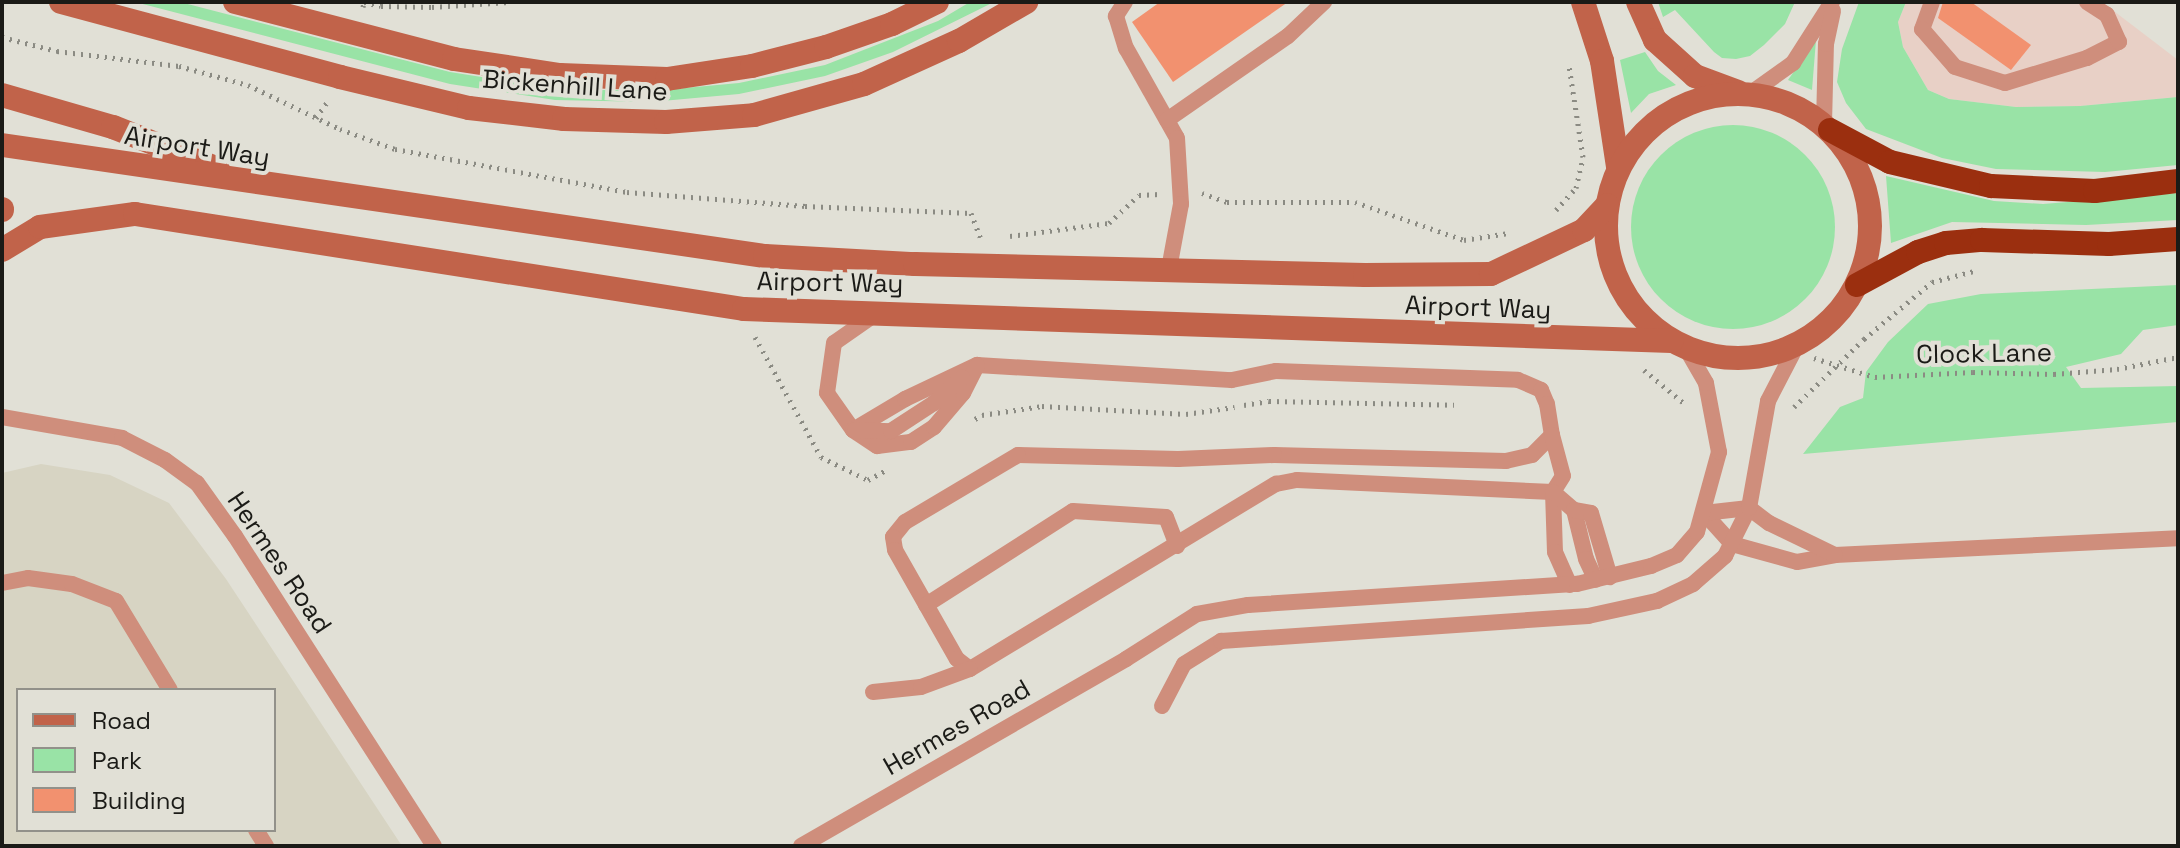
<!DOCTYPE html>
<html>
<head>
<meta charset="utf-8">
<style>
  body { margin:0 }
  #map { position:relative; width:2180px; height:848px; overflow:hidden; background:#e1e0d6; font-family:"Space Grotesk",sans-serif }
  div>[style] { position:absolute }
  [style*='--x'] { left:calc(var(--x)*1px); top:calc(var(--y)*1px); width:calc(var(--w)*1px); rotate:calc(var(--a)*1deg) }
  .commercial>* { inset:0; background:#e8d0c6 }
  .built>* { inset:0; background:#d7d4c3 }
  .green>* { inset:0; background:#99e3a6 }
  .round { border-radius:50% }
  .building>* { inset:0; background:#f2916f }
  .path>* { height:5px; margin-top:-2.5px; transform-origin:0; background:repeating-linear-gradient(90deg,#8b8b83 0 2px,transparent 0 8px) }
  .lane>* { height:16px; margin:-8px; padding:0 8px; transform-origin:8px; border-radius:8px; background:#cf8e7c }
  .secondary>* { height:24px; margin:-12px; padding:0 12px; transform-origin:12px; border-radius:12px; background:#c1634a }
  .secondary>.ring { margin:-12px; padding:0; box-sizing:content-box; background:none; border:24px solid #c1634a; border-radius:50% }
  .highway>* { height:24px; margin:-12px; padding:0 12px; transform-origin:12px; border-radius:12px; background:#9b2f0f }
  span { translate:-50% -50%; white-space:nowrap; text-align:center; line-height:1.15; -webkit-text-stroke:8px #e1e0d6; paint-order:stroke }
  .street-label { font-size:26px; color:#1b1b17 }
  .frame { position:absolute; inset:0; border:4px solid #1b1b17; pointer-events:none }
  .legend { position:absolute; left:16px; top:688px; width:260px; height:144px; box-sizing:border-box; background:#e1e0d6; border:2px solid #92918a; margin:0; padding:10px 14px; list-style:none; font-size:24px; color:#1b1b17 }
  .legend li { display:flex; align-items:center; gap:16px; height:40px }
  .legend b { width:40px; border:2px solid #92918a }
</style>
</head>
<body>
<div id="map">
  <div class="commercial">
    <div style="clip-path:polygon(1906px 2px,2102px 2px,2178px 60px,2178px 97px,2080px 106px,2016px 107px,1949px 99px,1928px 90px,1903px 47px,1898px 22px)"></div>
  </div>
  <div class="built">
    <div style="clip-path:polygon(evenodd,41px 464px,110px 475px,169px 503px,226px 579px,402px 846px,2px 846px,2px 473px,41px 464px,18px 690px,274px 690px,274px 830px,18px 830px,18px 690px)"></div>
  </div>
  <div class="green">
    <div style="clip-path:polygon(135px 2px,180px 2px,450px 72px,558px 89px,652px 91px,739px 83px,825px 65px,938px 21px,970px 2px,994px 2px,893px 52px,825px 76px,739px 94px,651px 102px,555px 100px,450px 84px)"></div>
    <div style="clip-path:polygon(1658px 2px,1795px 2px,1785px 24px,1764px 45px,1750px 56px,1736px 59px,1722px 58px,1714px 52px,1675px 10px,1663px 17px)"></div>
    <div style="clip-path:polygon(1859px 2px,1906px 2px,1898px 22px,1903px 47px,1928px 90px,1949px 99px,2016px 107px,2080px 106px,2178px 97px,2178px 165px,2105px 172px,1996px 169px,1942px 158px,1866px 129px,1846px 103px,1837px 82px,1842px 49px)"></div>
    <div style="clip-path:polygon(1816px 40px,1812px 90px,1788px 80px)"></div>
    <div style="clip-path:polygon(1645px 52px,1658px 71px,1676px 85px,1649px 94px,1631px 113px,1620px 60px)"></div>
    <div class="round" style="left:1631px;top:125px;width:204px;height:204px"></div>
    <div style="clip-path:polygon(1886px 176px,1994px 201px,2043px 204px,2178px 193px,2178px 220px,2086px 225px,1952px 222px,1891px 243px)"></div>
    <div style="clip-path:polygon(2178px 285px,2178px 325px,2143px 330px,2121px 354px,2066px 367px,2081px 388px,2178px 386px,2178px 422px,1803px 454px,1840px 407px,1863px 398px,1866px 372px,1888px 342px,1928px 304px,1981px 294px)"></div>
  </div>
  <div class="building">
    <div style="clip-path:polygon(1160px 2px,1288px 2px,1173px 82px,1132px 22px)"></div>
    <div style="clip-path:polygon(1943px 2px,1971px 2px,2031px 45px,2011px 70px,1938px 18px)"></div>
  </div>
  <div class="path">
    <div style="--x:363;--y:7;--w:5;--a:-79"></div>
    <div style="--x:364;--y:2;--w:17;--a:13"></div>
    <div style="--x:381;--y:6;--w:51;--a:1.1"></div>
    <div style="--x:432;--y:7;--w:77;--a:-3.7"></div>
    <div style="--x:2;--y:37;--w:57;--a:14.3"></div>
    <div style="--x:57;--y:51;--w:123;--a:7"></div>
    <div style="--x:179;--y:66;--w:72;--a:15.4"></div>
    <div style="--x:248;--y:85;--w:102;--a:25.6"></div>
    <div style="--x:340;--y:129;--w:59;--a:20"></div>
    <div style="--x:395;--y:149;--w:236;--a:10.5"></div>
    <div style="--x:627;--y:192;--w:179;--a:4.5"></div>
    <div style="--x:805;--y:206;--w:166;--a:2.4"></div>
    <div style="--x:971;--y:213;--w:26;--a:69"></div>
    <div style="--x:316;--y:118;--w:19;--a:-55"></div>
    <div style="--x:1202;--y:193;--w:27;--a:20"></div>
    <div style="--x:1227;--y:202;--w:128;--a:0"></div>
    <div style="--x:1355;--y:202;--w:115;--a:19.2"></div>
    <div style="--x:1464;--y:240;--w:45;--a:-9"></div>
    <div style="--x:1556;--y:210;--w:30;--a:-48"></div>
    <div style="--x:1576;--y:188;--w:32;--a:-77"></div>
    <div style="--x:1583;--y:157;--w:93;--a:-98.7"></div>
    <div style="--x:1010;--y:236;--w:100;--a:-7.5"></div>
    <div style="--x:1109;--y:223;--w:41;--a:-43"></div>
    <div style="--x:1139;--y:195;--w:21;--a:-3"></div>
    <div style="--x:755;--y:337;--w:137;--a:61.2"></div>
    <div style="--x:821;--y:457;--w:52;--a:26.1"></div>
    <div style="--x:868;--y:480;--w:21;--a:-29"></div>
    <div style="--x:1814;--y:358;--w:64;--a:17.3"></div>
    <div style="--x:1875;--y:377;--w:98;--a:-2.9"></div>
    <div style="--x:1973;--y:372;--w:81;--a:1.4"></div>
    <div style="--x:2054;--y:374;--w:63;--a:-4.5"></div>
    <div style="--x:2117;--y:369;--w:62;--a:-11.1"></div>
    <div style="--x:1644;--y:370;--w:53;--a:39.7"></div>
    <div style="--x:1244;--y:405;--w:25;--a:-9"></div>
    <div style="--x:1269;--y:401;--w:185;--a:1.2"></div>
    <div style="--x:1794;--y:407;--w:98;--a:-44.2"></div>
    <div style="--x:1864;--y:339;--w:89;--a:-40"></div>
    <div style="--x:1932;--y:282;--w:43;--a:-14.7"></div>
    <div style="--x:975;--y:419;--w:8;--a:-30"></div>
    <div style="--x:982;--y:415;--w:61;--a:-8.5"></div>
    <div style="--x:1042;--y:406;--w:144;--a:3.2"></div>
    <div style="--x:1186;--y:414;--w:49;--a:-8.3"></div>
  </div>
  <div class="lane">
    <div style="--x:1125;--y:2;--w:17;--a:123"></div>
    <div style="--x:1116;--y:16;--w:34;--a:73"></div>
    <div style="--x:1126;--y:48;--w:103;--a:60.5"></div>
    <div style="--x:1177;--y:138;--w:66;--a:86.5"></div>
    <div style="--x:1181;--y:204;--w:66;--a:100.5"></div>
    <div style="--x:1932;--y:2;--w:29;--a:110"></div>
    <div style="--x:1922;--y:29;--w:50;--a:49"></div>
    <div style="--x:1955;--y:67;--w:52;--a:17.7"></div>
    <div style="--x:2005;--y:83;--w:86;--a:-17"></div>
    <div style="--x:2087;--y:58;--w:36;--a:-27"></div>
    <div style="--x:2119;--y:42;--w:30;--a:-114"></div>
    <div style="--x:2107;--y:15;--w:24;--a:-147"></div>
    <div style="--x:1751;--y:93;--w:52;--a:-35.5"></div>
    <div style="--x:1793;--y:63;--w:72;--a:-57.4"></div>
    <div style="--x:1167;--y:120;--w:147;--a:-34.8"></div>
    <div style="--x:1288;--y:36;--w:50;--a:-43.4"></div>
    <div style="--x:1824;--y:124;--w:80;--a:-88.6"></div>
    <div style="--x:1826;--y:44;--w:34;--a:-78"></div>
    <div style="--x:877;--y:313;--w:52;--a:145.1"></div>
    <div style="--x:834;--y:343;--w:50;--a:98"></div>
    <div style="--x:827;--y:393;--w:45;--a:54.9"></div>
    <div style="--x:853;--y:430;--w:61;--a:-30.8"></div>
    <div style="--x:905;--y:399;--w:80;--a:-25.3"></div>
    <div style="--x:977;--y:365;--w:255;--a:3.4"></div>
    <div style="--x:1232;--y:380;--w:45;--a:-11.6"></div>
    <div style="--x:1276;--y:371;--w:242;--a:2.1"></div>
    <div style="--x:1518;--y:380;--w:25;--a:23"></div>
    <div style="--x:1541;--y:390;--w:15;--a:67"></div>
    <div style="--x:1547;--y:404;--w:31;--a:81"></div>
    <div style="--x:1552;--y:435;--w:28;--a:135"></div>
    <div style="--x:1532;--y:455;--w:27;--a:167"></div>
    <div style="--x:1506;--y:461;--w:232;--a:-178.5"></div>
    <div style="--x:1274;--y:455;--w:96;--a:177.6"></div>
    <div style="--x:1178;--y:459;--w:160;--a:-178.6"></div>
    <div style="--x:1018;--y:455;--w:131;--a:149.3"></div>
    <div style="--x:905;--y:522;--w:19;--a:129"></div>
    <div style="--x:893;--y:537;--w:13;--a:81"></div>
    <div style="--x:895;--y:550;--w:125;--a:60.4"></div>
    <div style="--x:957;--y:659;--w:16;--a:38"></div>
    <div style="--x:970;--y:669;--w:358;--a:-31.2"></div>
    <div style="--x:1276;--y:484;--w:21;--a:-11"></div>
    <div style="--x:1297;--y:480;--w:256;--a:2.7"></div>
    <div style="--x:1553;--y:492;--w:60;--a:88.1"></div>
    <div style="--x:1555;--y:552;--w:36;--a:66"></div>
    <div style="--x:2;--y:417;--w:122;--a:9.9"></div>
    <div style="--x:122;--y:438;--w:48;--a:27.1"></div>
    <div style="--x:165;--y:460;--w:39;--a:36"></div>
    <div style="--x:197;--y:483;--w:65;--a:54.4"></div>
    <div style="--x:235;--y:536;--w:368;--a:57.3"></div>
    <div style="--x:853;--y:430;--w:29;--a:34"></div>
    <div style="--x:877;--y:446;--w:34;--a:-7"></div>
    <div style="--x:911;--y:442;--w:27;--a:-33"></div>
    <div style="--x:934;--y:427;--w:45;--a:-49.5"></div>
    <div style="--x:963;--y:393;--w:31;--a:-63"></div>
    <div style="--x:855;--y:430;--w:36;--a:2"></div>
    <div style="--x:891;--y:431;--w:51;--a:-33.1"></div>
    <div style="--x:934;--y:403;--w:38;--a:-42"></div>
    <div style="--x:1552;--y:435;--w:42;--a:75"></div>
    <div style="--x:1563;--y:476;--w:19;--a:122"></div>
    <div style="--x:1553;--y:492;--w:28;--a:41"></div>
    <div style="--x:1574;--y:510;--w:50;--a:76.2"></div>
    <div style="--x:1586;--y:559;--w:23;--a:65"></div>
    <div style="--x:1574;--y:510;--w:17;--a:10"></div>
    <div style="--x:1591;--y:513;--w:67;--a:73.5"></div>
    <div style="--x:1704;--y:513;--w:42;--a:47.9"></div>
    <div style="--x:1732;--y:544;--w:67;--a:15.5"></div>
    <div style="--x:1797;--y:562;--w:39;--a:-10"></div>
    <div style="--x:1835;--y:555;--w:343;--a:-2.8"></div>
    <div style="--x:1704;--y:513;--w:45;--a:-6.3"></div>
    <div style="--x:1749;--y:508;--w:25;--a:37"></div>
    <div style="--x:1769;--y:523;--w:73;--a:25.9"></div>
    <div style="--x:2;--y:583;--w:26;--a:-11"></div>
    <div style="--x:28;--y:578;--w:44;--a:7.8"></div>
    <div style="--x:72;--y:584;--w:47;--a:21.1"></div>
    <div style="--x:116;--y:601;--w:104;--a:58.8"></div>
    <div style="--x:926;--y:605;--w:174;--a:-32.6"></div>
    <div style="--x:1073;--y:511;--w:93;--a:3.7"></div>
    <div style="--x:1166;--y:517;--w:31;--a:69"></div>
    <div style="--x:873;--y:692;--w:48;--a:-5.9"></div>
    <div style="--x:921;--y:687;--w:52;--a:-20.2"></div>
    <div style="--x:1162;--y:706;--w:47;--a:-62.4"></div>
    <div style="--x:1184;--y:664;--w:44;--a:-31.9"></div>
    <div style="--x:1221;--y:641;--w:368;--a:-3.9"></div>
    <div style="--x:1588;--y:616;--w:71;--a:-12.3"></div>
    <div style="--x:1657;--y:601;--w:40;--a:-25"></div>
    <div style="--x:1693;--y:584;--w:43;--a:-41.2"></div>
    <div style="--x:1725;--y:556;--w:54;--a:-63.4"></div>
    <div style="--x:1749;--y:508;--w:109;--a:-79.9"></div>
    <div style="--x:1768;--y:401;--w:63;--a:-62.6"></div>
    <div style="--x:256;--y:830;--w:19;--a:58"></div>
    <div style="--x:801;--y:846;--w:375;--a:-29.9"></div>
    <div style="--x:1126;--y:659;--w:84;--a:-32.4"></div>
    <div style="--x:1197;--y:614;--w:52;--a:-10"></div>
    <div style="--x:1248;--y:605;--w:330;--a:-3.7"></div>
    <div style="--x:1577;--y:584;--w:76;--a:-13.7"></div>
    <div style="--x:1651;--y:566;--w:28;--a:-23"></div>
    <div style="--x:1677;--y:555;--w:30;--a:-49"></div>
    <div style="--x:1697;--y:532;--w:83;--a:-74.6"></div>
    <div style="--x:1719;--y:452;--w:70;--a:-100.7"></div>
    <div style="--x:1706;--y:383;--w:39;--a:-120"></div>
  </div>
  <div class="secondary">
    <div style="--x:61;--y:2;--w:289;--a:15"></div>
    <div style="--x:340;--y:77;--w:133;--a:13.5"></div>
    <div style="--x:469;--y:108;--w:96;--a:6.6"></div>
    <div style="--x:564;--y:119;--w:102;--a:1.7"></div>
    <div style="--x:666;--y:122;--w:88;--a:-4.5"></div>
    <div style="--x:754;--y:115;--w:114;--a:-15.7"></div>
    <div style="--x:864;--y:84;--w:104;--a:-24.4"></div>
    <div style="--x:959;--y:41;--w:78;--a:-30.2"></div>
    <div style="--x:235;--y:2;--w:226;--a:14.6"></div>
    <div style="--x:454;--y:59;--w:107;--a:8.6"></div>
    <div style="--x:560;--y:75;--w:107;--a:2.1"></div>
    <div style="--x:667;--y:79;--w:86;--a:-8.7"></div>
    <div style="--x:752;--y:66;--w:76;--a:-14.4"></div>
    <div style="--x:826;--y:47;--w:70;--a:-19.2"></div>
    <div style="--x:892;--y:24;--w:50;--a:-26.1"></div>
    <div style="--x:1583;--y:2;--w:62;--a:72.1"></div>
    <div style="--x:1602;--y:61;--w:107;--a:81.4"></div>
    <div style="--x:1638;--y:2;--w:42;--a:65.9"></div>
    <div style="--x:1655;--y:40;--w:54;--a:42"></div>
    <div style="--x:1695;--y:76;--w:46;--a:20.4"></div>
    <div class="ring" style="left:1606px;top:94px;width:240px;height:240px"></div>
    <div style="--x:2;--y:95;--w:116;--a:16.1"></div>
    <div style="--x:113;--y:127;--w:113;--a:21.8"></div>
    <div style="--x:2;--y:145;--w:771;--a:8.28"></div>
    <div style="--x:765;--y:256;--w:150;--a:3.1"></div>
    <div style="--x:915;--y:264;--w:450;--a:1.4"></div>
    <div style="--x:1365;--y:275;--w:126;--a:-0.5"></div>
    <div style="--x:1491;--y:274;--w:103;--a:-25.3"></div>
    <div style="--x:1584;--y:230;--w:34;--a:-47"></div>
    <div style="--x:2;--y:209;--w:1;--a:90"></div>
    <div style="--x:2;--y:250;--w:44;--a:-31.2"></div>
    <div style="--x:40;--y:227;--w:96;--a:-7.8"></div>
    <div style="--x:135;--y:214;--w:616;--a:8.87"></div>
    <div style="--x:744;--y:309;--w:928;--a:1.98"></div>
  </div>
  <div class="highway">
    <div style="--x:1830;--y:130;--w:68;--a:28.1"></div>
    <div style="--x:1890;--y:162;--w:104;--a:13.4"></div>
    <div style="--x:1991;--y:186;--w:104;--a:2.8"></div>
    <div style="--x:2095;--y:191;--w:84;--a:-6.9"></div>
    <div style="--x:1857;--y:285;--w:69;--a:-28.4"></div>
    <div style="--x:1918;--y:252;--w:29;--a:-18"></div>
    <div style="--x:1946;--y:243;--w:36;--a:-5"></div>
    <div style="--x:1982;--y:240;--w:127;--a:1.8"></div>
    <div style="--x:2109;--y:244;--w:69;--a:-4.1"></div>
  </div>
  <div class="street-label">
    <span style="left:575px;top:86px;rotate:4deg">Bickenhill Lane</span>
    <span style="left:197px;top:147px;rotate:9deg">Airport Way</span>
    <span style="left:830px;top:283px;rotate:1deg">Airport Way</span>
    <span style="left:1478px;top:308px;rotate:2deg">Airport Way</span>
    <span style="left:1984px;top:354px;rotate:-1deg">Clock Lane</span>
    <span style="left:279px;top:563px;rotate:56deg">Hermes Road</span>
    <span style="left:957px;top:728px;rotate:-30deg">Hermes Road</span>
  </div>
  <div class="frame"></div>
  <ul class="legend">
  <li><b style="height:10px;background:#c1634a"></b>Road</li>
  <li><b style="height:22px;background:#99e3a6"></b>Park</li>
  <li><b style="height:22px;background:#f2916f"></b>Building</li>
  </ul>
</div>
</body>
</html>
